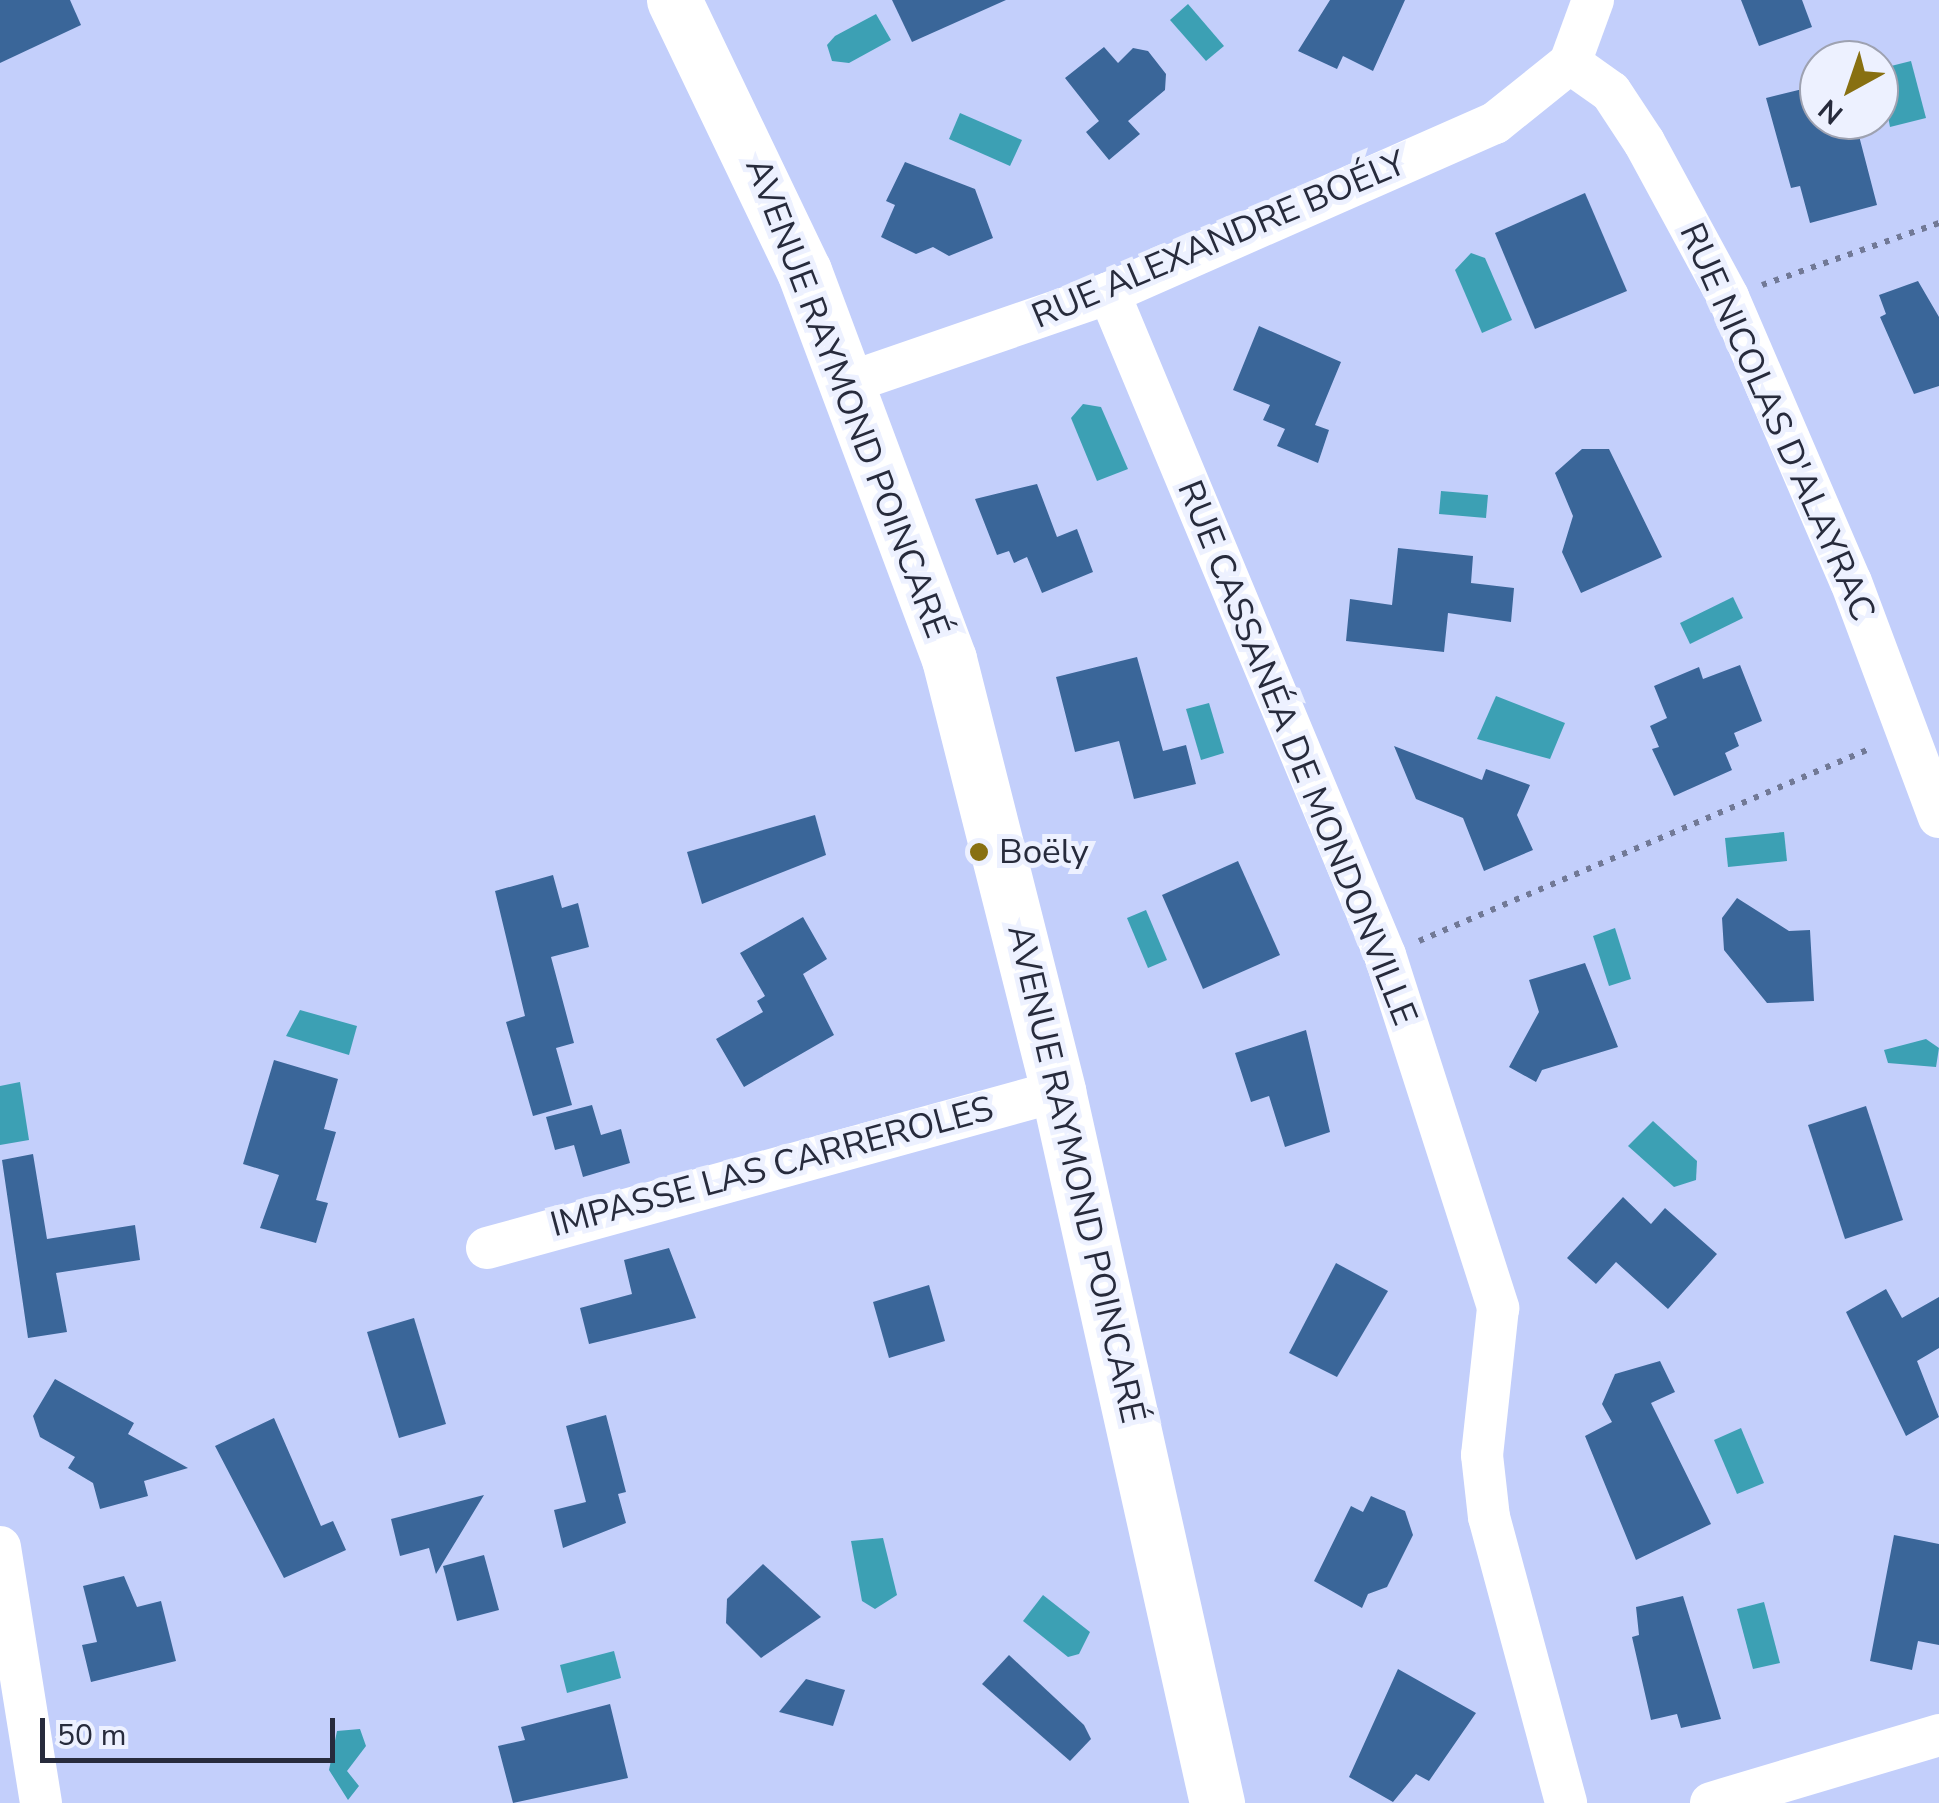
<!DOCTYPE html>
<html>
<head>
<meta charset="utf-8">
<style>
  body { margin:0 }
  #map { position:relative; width:1939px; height:1803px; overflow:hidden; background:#c3cffb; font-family:"Nunito Sans",sans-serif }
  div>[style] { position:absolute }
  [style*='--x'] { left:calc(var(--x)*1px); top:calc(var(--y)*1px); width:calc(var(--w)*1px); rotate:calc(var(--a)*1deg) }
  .water>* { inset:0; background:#3ca0b4 }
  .building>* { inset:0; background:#3a6699 }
  .path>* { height:6px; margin-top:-3px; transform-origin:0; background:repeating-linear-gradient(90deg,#717996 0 5px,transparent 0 13px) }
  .minor>* { height:42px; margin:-21px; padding:0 21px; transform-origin:21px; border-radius:21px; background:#fff }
  .secondary>* { height:55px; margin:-27.5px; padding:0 27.5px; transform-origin:27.5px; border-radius:27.5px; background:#fff }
  .dots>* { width:28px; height:28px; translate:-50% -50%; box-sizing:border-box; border:5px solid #edf1ff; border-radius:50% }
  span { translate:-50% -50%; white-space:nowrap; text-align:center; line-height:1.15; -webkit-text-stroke:10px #edf1ff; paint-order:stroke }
  .street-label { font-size:35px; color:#272b3c }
  .poi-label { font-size:35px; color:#272b3c }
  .left { translate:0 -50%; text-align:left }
  .north { position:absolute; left:1799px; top:40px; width:100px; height:100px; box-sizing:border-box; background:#edf1ff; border:2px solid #9ea2b1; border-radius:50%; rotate:220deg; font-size:28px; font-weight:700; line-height:40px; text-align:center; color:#272b3c }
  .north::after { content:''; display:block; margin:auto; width:35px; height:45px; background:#887011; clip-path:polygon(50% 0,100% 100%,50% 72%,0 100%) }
  .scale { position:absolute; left:40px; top:1718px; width:295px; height:45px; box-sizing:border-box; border:5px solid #272b3c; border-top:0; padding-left:12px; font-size:30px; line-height:35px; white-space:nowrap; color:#272b3c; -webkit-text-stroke:8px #edf1ff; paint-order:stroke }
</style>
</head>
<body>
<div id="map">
  <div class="water">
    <div style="clip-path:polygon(1188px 4px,1224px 46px,1206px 61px,1170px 20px)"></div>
    <div style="clip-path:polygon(876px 14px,891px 40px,849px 63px,832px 61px,827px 45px,835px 36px)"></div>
    <div style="clip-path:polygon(1911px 61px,1926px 118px,1890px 127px,1879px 69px)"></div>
    <div style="clip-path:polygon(960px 113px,1022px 140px,1010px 166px,949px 139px)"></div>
    <div style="clip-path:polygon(1471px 253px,1485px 258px,1512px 320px,1482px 333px,1455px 270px)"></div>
    <div style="clip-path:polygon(1083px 404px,1101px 407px,1128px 469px,1097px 481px,1071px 418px)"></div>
    <div style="clip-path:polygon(1441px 491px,1488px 495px,1486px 518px,1439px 514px)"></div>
    <div style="clip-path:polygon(1733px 597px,1743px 618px,1690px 644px,1680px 623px)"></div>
    <div style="clip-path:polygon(1496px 696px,1565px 723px,1550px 759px,1477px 739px)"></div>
    <div style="clip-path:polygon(1209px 703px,1224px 753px,1201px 760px,1186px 709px)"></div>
    <div style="clip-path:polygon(1784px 832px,1787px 861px,1728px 867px,1725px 838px)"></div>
    <div style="clip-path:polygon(1146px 910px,1167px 960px,1148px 968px,1127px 918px)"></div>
    <div style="clip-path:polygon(1615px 928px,1631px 979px,1609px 986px,1593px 936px)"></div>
    <div style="clip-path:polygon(300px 1010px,357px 1026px,349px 1055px,286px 1036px)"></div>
    <div style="clip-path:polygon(1926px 1039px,1939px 1048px,1936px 1067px,1888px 1063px,1884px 1050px)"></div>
    <div style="clip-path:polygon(20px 1082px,29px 1140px,0 1145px,0 1086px)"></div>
    <div style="clip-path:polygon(1653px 1121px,1697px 1161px,1696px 1180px,1674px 1187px,1628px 1146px)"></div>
    <div style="clip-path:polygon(1741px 1428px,1764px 1483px,1737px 1494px,1714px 1440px)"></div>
    <div style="clip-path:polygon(883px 1538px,897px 1595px,875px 1609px,862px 1601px,851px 1541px)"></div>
    <div style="clip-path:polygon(1043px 1595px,1090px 1632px,1079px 1654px,1068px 1657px,1023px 1621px)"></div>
    <div style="clip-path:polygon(1764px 1602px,1780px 1663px,1753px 1669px,1737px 1609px)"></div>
    <div style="clip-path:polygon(614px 1651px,621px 1678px,567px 1693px,560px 1665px)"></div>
    <div style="clip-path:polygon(360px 1729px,366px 1746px,347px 1771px,359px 1786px,348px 1800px,329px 1770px,337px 1731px)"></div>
  </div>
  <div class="building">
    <div style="clip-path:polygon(0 0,70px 0,81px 25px,0 63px)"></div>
    <div style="clip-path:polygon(892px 0,1006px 0,912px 42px)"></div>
    <div style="clip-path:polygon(1330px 0,1405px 0,1373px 71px,1343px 56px,1337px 69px,1298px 51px)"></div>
    <div style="clip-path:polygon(1741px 0,1802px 0,1812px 27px,1759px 46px)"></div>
    <div style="clip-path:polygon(1104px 47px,1118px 63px,1133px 48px,1148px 51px,1166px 74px,1165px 90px,1128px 121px,1140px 134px,1109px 160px,1086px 132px,1099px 121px,1065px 78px)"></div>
    <div style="clip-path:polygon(1819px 85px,1819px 120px,1841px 120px,1846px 135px,1858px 132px,1877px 205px,1810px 223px,1800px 186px,1791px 188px,1766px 98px)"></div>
    <div style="clip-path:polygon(905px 162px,975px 189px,993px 238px,949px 256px,933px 247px,916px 254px,881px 237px,895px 205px,886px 201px)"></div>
    <div style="clip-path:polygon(1585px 193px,1627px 291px,1535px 329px,1495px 233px)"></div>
    <div style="clip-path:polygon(1918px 281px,1939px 317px,1939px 386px,1914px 394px,1880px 317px,1886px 314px,1879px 295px)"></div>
    <div style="clip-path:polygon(1259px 326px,1341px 362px,1315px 425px,1329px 430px,1318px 463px,1277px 446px,1285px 429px,1263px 420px,1270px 405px,1233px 390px)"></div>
    <div style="clip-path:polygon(1582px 449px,1609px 449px,1662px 557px,1581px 593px,1562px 552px,1573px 516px,1555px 473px)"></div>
    <div style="clip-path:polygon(1037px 484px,1057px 537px,1077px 529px,1093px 572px,1042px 593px,1027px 557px,1014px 563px,1009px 551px,997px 555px,975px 499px)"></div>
    <div style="clip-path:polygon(1398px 548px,1473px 556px,1471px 583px,1514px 588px,1511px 622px,1448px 613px,1444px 652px,1346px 641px,1350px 599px,1392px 605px)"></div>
    <div style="clip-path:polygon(1137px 657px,1163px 751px,1186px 745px,1196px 784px,1134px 799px,1119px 741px,1075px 752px,1056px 677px)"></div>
    <div style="clip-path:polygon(1740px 665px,1762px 721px,1734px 733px,1739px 746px,1725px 753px,1732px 770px,1674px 796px,1652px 749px,1659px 747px,1650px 726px,1667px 718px,1654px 686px,1699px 667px,1703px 679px)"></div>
    <div style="clip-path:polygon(1394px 746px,1482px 780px,1486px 769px,1530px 785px,1517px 815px,1533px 850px,1484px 871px,1463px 818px,1416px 799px)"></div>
    <div style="clip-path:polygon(815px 815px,826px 855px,702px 904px,687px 852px)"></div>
    <div style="clip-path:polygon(1238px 861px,1280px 955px,1203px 989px,1162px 895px)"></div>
    <div style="clip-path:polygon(553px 875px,562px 908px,578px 903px,589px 947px,551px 957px,574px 1043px,556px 1048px,572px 1105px,533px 1116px,506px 1022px,525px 1016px,495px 891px)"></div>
    <div style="clip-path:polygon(1737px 898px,1789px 931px,1810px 930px,1814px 1001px,1767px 1003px,1724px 950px,1722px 918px)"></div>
    <div style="clip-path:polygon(803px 917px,827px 959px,803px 974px,834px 1035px,744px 1087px,716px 1039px,763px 1012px,757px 1001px,765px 996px,740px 953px)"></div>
    <div style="clip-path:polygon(1585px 963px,1618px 1047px,1542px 1070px,1536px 1082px,1509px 1067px,1539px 1012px,1529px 980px)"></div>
    <div style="clip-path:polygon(1306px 1030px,1330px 1132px,1285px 1147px,1269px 1096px,1251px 1102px,1235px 1053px)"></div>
    <div style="clip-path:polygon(274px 1060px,338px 1079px,324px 1129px,336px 1132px,316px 1200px,328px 1203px,316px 1243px,260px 1228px,279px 1175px,243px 1164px)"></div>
    <div style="clip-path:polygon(592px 1105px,601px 1135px,621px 1129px,630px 1163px,583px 1177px,574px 1145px,555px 1150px,546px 1117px)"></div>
    <div style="clip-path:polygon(1866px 1106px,1903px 1220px,1845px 1239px,1808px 1125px)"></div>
    <div style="clip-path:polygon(33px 1154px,47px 1239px,135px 1225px,140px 1260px,56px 1273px,67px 1332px,28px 1338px,2px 1160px)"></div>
    <div style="clip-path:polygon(1623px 1197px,1651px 1224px,1665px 1208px,1717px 1254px,1668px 1309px,1616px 1262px,1596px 1284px,1567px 1258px)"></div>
    <div style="clip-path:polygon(669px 1248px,696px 1318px,589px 1344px,580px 1308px,632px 1294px,624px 1260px)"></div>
    <div style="clip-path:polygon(1336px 1263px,1388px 1291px,1337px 1377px,1289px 1353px)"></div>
    <div style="clip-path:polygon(929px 1285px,945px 1341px,889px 1358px,873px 1302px)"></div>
    <div style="clip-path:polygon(1886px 1289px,1902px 1318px,1939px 1297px,1939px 1348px,1917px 1361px,1939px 1417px,1906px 1436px,1846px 1312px)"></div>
    <div style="clip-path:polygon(414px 1318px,446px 1424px,399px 1438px,367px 1332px)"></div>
    <div style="clip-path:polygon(1660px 1361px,1675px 1392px,1651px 1403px,1711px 1524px,1636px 1560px,1585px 1436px,1612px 1422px,1602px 1404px,1615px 1374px)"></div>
    <div style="clip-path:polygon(55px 1379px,134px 1423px,128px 1434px,188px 1468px,144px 1481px,148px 1496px,100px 1509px,93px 1483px,68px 1468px,75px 1457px,40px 1437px,33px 1416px)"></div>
    <div style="clip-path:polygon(606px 1415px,626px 1492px,618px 1494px,626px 1523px,563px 1548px,554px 1510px,586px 1502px,566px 1426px)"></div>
    <div style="clip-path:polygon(274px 1418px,321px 1526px,333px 1521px,346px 1550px,284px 1578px,215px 1446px)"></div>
    <div style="clip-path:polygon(484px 1495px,436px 1574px,429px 1548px,400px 1556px,391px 1519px)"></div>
    <div style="clip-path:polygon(1371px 1496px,1405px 1511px,1413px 1535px,1387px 1587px,1368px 1594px,1362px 1608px,1314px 1581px,1351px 1506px,1363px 1512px)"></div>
    <div style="clip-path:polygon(1894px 1535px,1939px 1544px,1939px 1645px,1918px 1641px,1912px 1670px,1870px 1661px)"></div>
    <div style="clip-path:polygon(484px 1555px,499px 1610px,457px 1621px,443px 1566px)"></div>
    <div style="clip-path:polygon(763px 1564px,821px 1617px,761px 1658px,726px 1623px,727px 1599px)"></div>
    <div style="clip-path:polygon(124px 1576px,137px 1607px,161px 1601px,176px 1661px,91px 1682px,82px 1645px,97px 1642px,83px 1586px)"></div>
    <div style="clip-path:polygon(1683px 1596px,1721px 1719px,1681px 1728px,1677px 1714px,1651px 1720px,1632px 1637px,1639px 1635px,1636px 1607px)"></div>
    <div style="clip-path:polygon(1009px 1655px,1084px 1725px,1091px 1739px,1070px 1761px,982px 1684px)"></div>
    <div style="clip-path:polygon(1398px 1669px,1476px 1713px,1429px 1781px,1416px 1774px,1393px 1802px,1349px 1777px)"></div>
    <div style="clip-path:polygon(806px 1679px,845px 1690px,833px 1726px,779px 1712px)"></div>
    <div style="clip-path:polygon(610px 1704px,628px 1778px,513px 1803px,498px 1746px,525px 1740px,521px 1727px)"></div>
  </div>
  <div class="path">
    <div style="--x:1762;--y:285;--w:188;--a:-19.3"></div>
    <div style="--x:1419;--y:941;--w:492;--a:-23.1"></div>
  </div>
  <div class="minor">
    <div style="--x:1593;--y:0;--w:67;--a:110.1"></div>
    <div style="--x:1570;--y:63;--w:50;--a:35.3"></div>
    <div style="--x:1611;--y:92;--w:60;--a:56.6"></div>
    <div style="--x:1644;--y:142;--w:176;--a:61.5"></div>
    <div style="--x:1728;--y:297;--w:310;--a:66.7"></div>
    <div style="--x:1851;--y:582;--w:251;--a:69.5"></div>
    <div style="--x:1109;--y:293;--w:717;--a:67.37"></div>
    <div style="--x:1385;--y:955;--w:371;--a:72.2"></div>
    <div style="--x:1498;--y:1308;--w:148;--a:96.2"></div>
    <div style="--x:1482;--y:1455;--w:62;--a:83.6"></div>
    <div style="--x:1489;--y:1517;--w:296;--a:74.9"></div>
    <div style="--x:848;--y:383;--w:276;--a:-19"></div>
    <div style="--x:1109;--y:293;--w:422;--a:-23.8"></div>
    <div style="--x:1495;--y:123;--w:96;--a:-38.7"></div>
    <div style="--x:487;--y:1248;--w:592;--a:-15.37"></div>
    <div style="--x:0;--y:1547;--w:259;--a:80.9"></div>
    <div style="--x:1711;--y:1803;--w:238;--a:-16.6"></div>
  </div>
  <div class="secondary">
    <div style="--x:674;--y:0;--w:301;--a:64.4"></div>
    <div style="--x:804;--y:271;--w:414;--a:69.5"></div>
    <div style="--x:949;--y:659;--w:446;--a:75.8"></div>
    <div style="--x:1058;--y:1091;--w:730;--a:77.41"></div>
  </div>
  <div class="dots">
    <div style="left:979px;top:852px;background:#887011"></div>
  </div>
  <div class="street-label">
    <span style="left:1219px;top:240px;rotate:-23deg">RUE ALEXANDRE BOÉLY</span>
    <span style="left:847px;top:398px;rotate:69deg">AVENUE RAYMOND POINCARÉ</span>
    <span style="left:1777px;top:422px;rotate:66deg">RUE NICOLAS D'ALAYRAC</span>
    <span style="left:1297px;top:753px;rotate:68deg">RUE CASSANÉA DE MONDONVILLE</span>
    <span style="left:772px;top:1167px;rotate:-15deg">IMPASSE LAS CARREROLES</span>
    <span style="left:1076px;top:1174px;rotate:77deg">AVENUE RAYMOND POINCARÉ</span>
  </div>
  <div class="poi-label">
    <span class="left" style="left:999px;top:852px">Boëly</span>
  </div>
  <div class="north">N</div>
  <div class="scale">50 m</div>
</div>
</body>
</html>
